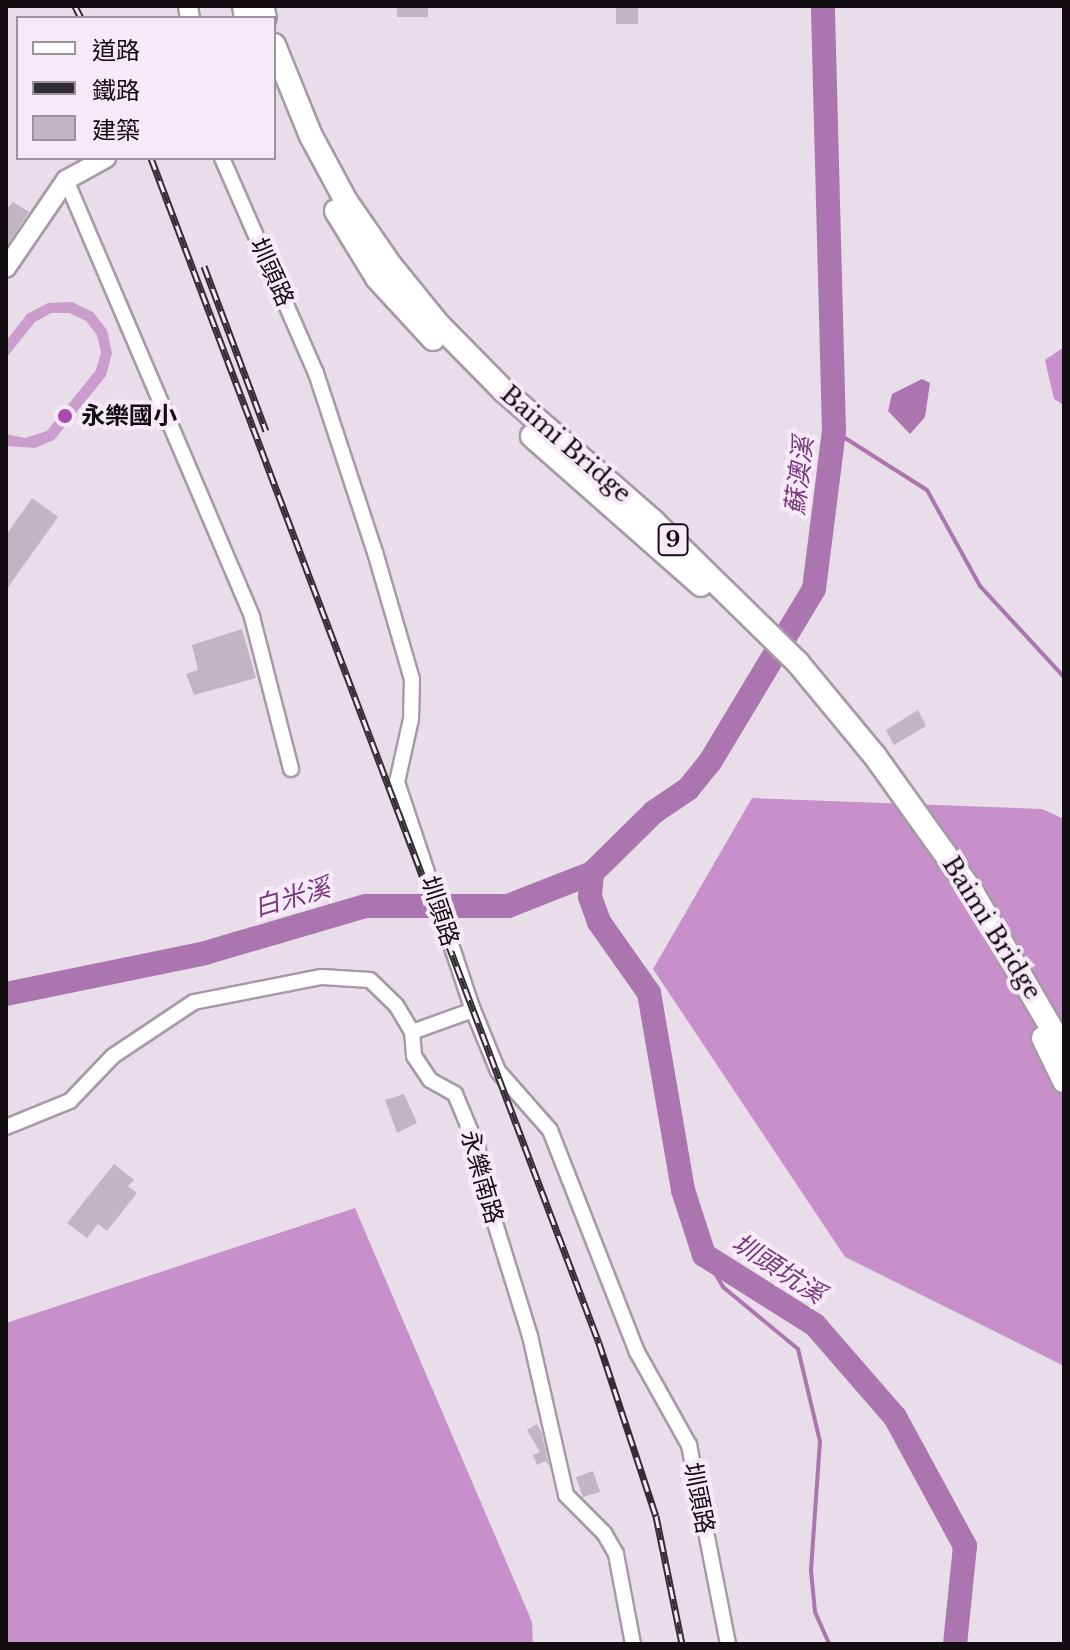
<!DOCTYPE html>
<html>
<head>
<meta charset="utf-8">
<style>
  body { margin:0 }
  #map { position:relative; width:1070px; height:1650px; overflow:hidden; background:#e9ddea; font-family:"Libre Baskerville","Noto Sans TC",serif }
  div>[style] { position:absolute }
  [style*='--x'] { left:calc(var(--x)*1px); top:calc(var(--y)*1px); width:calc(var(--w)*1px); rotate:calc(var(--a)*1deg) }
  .green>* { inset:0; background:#cb9dcd }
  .forest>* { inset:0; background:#c790cb }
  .water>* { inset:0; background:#ab76af }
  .stream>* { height:4px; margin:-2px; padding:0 2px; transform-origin:2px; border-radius:2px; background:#ab76af }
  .river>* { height:24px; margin:-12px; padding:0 12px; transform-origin:12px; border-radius:12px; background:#ab76af }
  .building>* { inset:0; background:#c1b5c1 }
  .roads { filter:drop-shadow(2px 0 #a69aa6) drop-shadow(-2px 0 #a69aa6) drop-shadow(0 2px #a69aa6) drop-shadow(0 -2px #a69aa6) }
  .minor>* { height:14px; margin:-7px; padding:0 7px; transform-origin:7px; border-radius:7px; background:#fff }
  .tertiary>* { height:18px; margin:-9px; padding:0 9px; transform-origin:9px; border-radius:9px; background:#fff }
  .primary>* { height:22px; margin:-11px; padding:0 11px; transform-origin:11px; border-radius:11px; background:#fff }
  .rail>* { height:7px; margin-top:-3.5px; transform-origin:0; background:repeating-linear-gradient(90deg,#f7eaf7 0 12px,#332e33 0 24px); box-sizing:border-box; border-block:2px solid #332e33 }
  .dots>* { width:22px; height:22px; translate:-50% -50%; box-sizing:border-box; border:4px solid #f7eaf7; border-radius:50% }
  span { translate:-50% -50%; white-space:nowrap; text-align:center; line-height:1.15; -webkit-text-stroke:8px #f7eaf7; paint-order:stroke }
  .shield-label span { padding:2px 6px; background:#f7eaf7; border:2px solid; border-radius:6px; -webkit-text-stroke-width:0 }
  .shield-label { font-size:22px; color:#110d11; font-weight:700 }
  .street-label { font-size:24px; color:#110d11 }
  .poi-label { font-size:24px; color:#110d11; font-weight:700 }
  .left { translate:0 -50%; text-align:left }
  .water-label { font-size:26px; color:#7a387f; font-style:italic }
  .frame { position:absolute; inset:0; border:8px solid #110d11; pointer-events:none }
  .legend { position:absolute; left:16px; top:16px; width:260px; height:144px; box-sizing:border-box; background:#f7eaf7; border:2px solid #9b929b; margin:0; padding:10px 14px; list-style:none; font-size:24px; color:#110d11 }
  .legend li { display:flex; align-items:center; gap:16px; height:40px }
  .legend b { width:40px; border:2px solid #9b929b }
</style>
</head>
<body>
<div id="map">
  <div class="green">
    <div style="clip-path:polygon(72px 302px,93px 312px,107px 330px,112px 353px,106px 376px,54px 440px,35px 448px,6px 446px,6px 434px,25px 438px,47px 431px,96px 370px,101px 353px,97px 335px,86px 321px,69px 313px,51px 313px,35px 322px,6px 358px,6px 341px,27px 314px,48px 303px)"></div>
  </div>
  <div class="forest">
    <div style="clip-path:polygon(1064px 347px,1064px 405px,1054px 399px,1045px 360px)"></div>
    <div style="clip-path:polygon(752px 798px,1042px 809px,1064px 819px,1064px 1366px,845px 1257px,653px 969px)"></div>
    <div style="clip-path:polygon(355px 1208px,532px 1622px,533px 1644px,6px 1644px,6px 1323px)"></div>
  </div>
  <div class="water">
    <div style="clip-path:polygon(922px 379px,930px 383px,925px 417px,910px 434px,888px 411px,892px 394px)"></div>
  </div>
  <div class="stream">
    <div style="--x:834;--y:431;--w:110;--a:32.4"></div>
    <div style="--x:927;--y:490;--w:110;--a:61.1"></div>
    <div style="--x:980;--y:586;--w:124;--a:47.3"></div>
    <div style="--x:704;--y:1255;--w:37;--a:59"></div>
    <div style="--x:723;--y:1287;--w:97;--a:39.6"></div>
    <div style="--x:798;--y:1349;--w:95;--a:76.6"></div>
    <div style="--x:820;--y:1441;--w:130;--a:94"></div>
    <div style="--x:811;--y:1571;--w:41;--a:84.4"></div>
    <div style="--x:815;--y:1612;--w:35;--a:66"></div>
  </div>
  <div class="river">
    <div style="--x:592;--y:873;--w:24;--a:95"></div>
    <div style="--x:590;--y:897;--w:27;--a:70"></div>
    <div style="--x:599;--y:922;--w:87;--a:54.8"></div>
    <div style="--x:649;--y:993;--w:200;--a:80.2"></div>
    <div style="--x:683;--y:1190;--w:68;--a:72.1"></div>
    <div style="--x:704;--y:1255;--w:131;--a:32.2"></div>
    <div style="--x:815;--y:1325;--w:122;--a:49"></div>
    <div style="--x:895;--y:1417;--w:147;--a:61.5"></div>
    <div style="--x:965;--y:1546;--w:99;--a:95.8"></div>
    <div style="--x:6;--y:994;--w:203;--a:-11.6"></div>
    <div style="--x:205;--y:953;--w:168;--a:-16.3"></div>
    <div style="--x:366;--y:906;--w:142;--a:0"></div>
    <div style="--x:508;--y:906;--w:90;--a:-21.4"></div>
    <div style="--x:592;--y:873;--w:87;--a:-44.5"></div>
    <div style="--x:654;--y:812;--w:41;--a:-34.1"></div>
    <div style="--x:688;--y:789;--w:35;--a:-51"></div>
    <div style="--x:710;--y:762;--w:202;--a:-59"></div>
    <div style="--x:814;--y:589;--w:159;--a:-82.8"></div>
    <div style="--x:834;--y:431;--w:425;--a:-91.5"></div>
  </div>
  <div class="building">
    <div style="clip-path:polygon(397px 6px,428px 6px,428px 17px,397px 17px)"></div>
    <div style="clip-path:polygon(616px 6px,638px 6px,638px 24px,616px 24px)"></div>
    <div style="clip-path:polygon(13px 202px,29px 212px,6px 247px,6px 210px)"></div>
    <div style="clip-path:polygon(32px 498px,58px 517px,6px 590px,6px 535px)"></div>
    <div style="clip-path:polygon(242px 629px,256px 678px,194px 695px,186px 674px,198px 670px,192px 645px)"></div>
    <div style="clip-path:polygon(918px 710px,926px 726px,894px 745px,886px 730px)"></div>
    <div style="clip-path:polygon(404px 1094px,417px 1123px,397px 1133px,385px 1100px)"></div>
    <div style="clip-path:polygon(114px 1164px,134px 1180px,128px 1186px,137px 1193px,107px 1231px,98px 1224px,87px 1238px,67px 1223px)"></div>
    <div style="clip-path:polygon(537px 1424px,541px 1431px,550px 1468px,546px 1461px,537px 1465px,533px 1455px,540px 1452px,527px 1430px)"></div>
    <div style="clip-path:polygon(593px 1471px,600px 1492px,583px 1497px,576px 1477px)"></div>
  </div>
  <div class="roads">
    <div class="minor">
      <div style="--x:222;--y:158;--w:235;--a:66.4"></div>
      <div style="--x:316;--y:373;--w:188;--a:71.8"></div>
      <div style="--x:375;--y:552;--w:132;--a:73.8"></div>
      <div style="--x:412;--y:679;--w:40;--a:91.4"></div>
      <div style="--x:411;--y:719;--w:65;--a:102.5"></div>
      <div style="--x:397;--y:782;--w:240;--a:71.6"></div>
      <div style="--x:473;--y:1010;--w:66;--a:67.7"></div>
      <div style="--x:498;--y:1071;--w:79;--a:48.6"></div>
      <div style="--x:550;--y:1130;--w:238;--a:68.6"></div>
      <div style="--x:637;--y:1352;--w:107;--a:60.8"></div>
      <div style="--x:689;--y:1445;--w:203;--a:78.9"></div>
      <div style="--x:66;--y:180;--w:475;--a:66.9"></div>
      <div style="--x:252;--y:617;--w:157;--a:75.6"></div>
      <div style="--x:412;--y:1032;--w:65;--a:-19.8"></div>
      <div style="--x:6;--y:1127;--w:69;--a:-22.1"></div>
      <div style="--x:70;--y:1101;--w:62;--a:-46.3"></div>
      <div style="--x:113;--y:1056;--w:97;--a:-33.7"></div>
      <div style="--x:194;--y:1002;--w:130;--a:-11.1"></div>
      <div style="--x:322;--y:977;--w:48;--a:3.6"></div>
      <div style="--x:370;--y:980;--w:36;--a:44"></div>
      <div style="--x:396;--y:1005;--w:31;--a:59"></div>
      <div style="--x:412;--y:1032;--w:24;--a:85"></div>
      <div style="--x:414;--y:1056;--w:29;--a:56"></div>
      <div style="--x:430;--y:1080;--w:29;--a:29"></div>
      <div style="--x:455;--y:1094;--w:60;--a:67.3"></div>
      <div style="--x:478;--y:1149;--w:32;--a:83"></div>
      <div style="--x:482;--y:1181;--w:162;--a:72.8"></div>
      <div style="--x:530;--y:1336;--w:163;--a:77.2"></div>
      <div style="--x:566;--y:1495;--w:54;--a:45"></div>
      <div style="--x:604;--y:1533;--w:24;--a:60"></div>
      <div style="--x:616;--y:1554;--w:92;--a:79.3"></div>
    </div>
    <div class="tertiary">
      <div style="--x:188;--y:6;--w:12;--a:81"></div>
      <div style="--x:6;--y:268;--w:107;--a:-55.7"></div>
      <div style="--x:66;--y:180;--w:46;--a:-28.8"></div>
    </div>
    <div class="primary">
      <div style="--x:244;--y:6;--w:12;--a:81"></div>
      <div style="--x:262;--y:6;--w:12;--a:76"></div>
      <div style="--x:274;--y:45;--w:98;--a:67.9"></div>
      <div style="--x:311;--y:136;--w:74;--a:61.7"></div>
      <div style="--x:346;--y:201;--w:79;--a:55.3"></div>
      <div style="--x:391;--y:266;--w:75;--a:51"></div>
      <div style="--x:438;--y:324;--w:94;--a:45.4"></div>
      <div style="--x:504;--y:391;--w:198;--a:41.1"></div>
      <div style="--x:653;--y:521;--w:203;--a:44.4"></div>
      <div style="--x:798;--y:663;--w:121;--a:50.4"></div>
      <div style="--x:875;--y:756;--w:168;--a:54.4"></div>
      <div style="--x:973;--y:893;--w:181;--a:59.9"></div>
      <div style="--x:336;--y:211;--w:79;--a:58.5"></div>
      <div style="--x:377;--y:278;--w:83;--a:47.4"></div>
      <div style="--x:532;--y:436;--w:225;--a:41.4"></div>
      <div style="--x:1043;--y:1038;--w:48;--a:64"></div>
    </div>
  </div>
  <div class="rail">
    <div style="--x:75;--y:6;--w:13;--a:63"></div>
    <div style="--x:151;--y:158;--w:1267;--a:69.29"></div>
    <div style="--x:599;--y:1343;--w:182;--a:71.8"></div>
    <div style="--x:656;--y:1516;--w:131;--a:78.5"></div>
    <div style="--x:204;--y:266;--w:176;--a:69.4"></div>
  </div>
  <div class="dots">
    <div style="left:65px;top:416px;background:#a949b1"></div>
  </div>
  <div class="shield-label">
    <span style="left:673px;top:540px">9</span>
  </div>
  <div class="street-label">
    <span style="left:272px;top:272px;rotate:66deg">圳頭路</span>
    <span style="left:566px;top:444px;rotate:41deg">Baimi Bridge</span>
    <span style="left:440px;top:911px;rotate:72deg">圳頭路</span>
    <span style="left:992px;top:928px;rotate:58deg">Baimi Bridge</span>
    <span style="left:482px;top:1177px;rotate:74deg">永樂南路</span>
    <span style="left:699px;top:1498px;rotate:79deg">圳頭路</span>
  </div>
  <div class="poi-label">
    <span class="left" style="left:81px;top:416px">永樂國小</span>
  </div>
  <div class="water-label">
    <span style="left:800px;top:476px;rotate:-83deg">蘇澳溪</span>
    <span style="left:292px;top:898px;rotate:-16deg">白米溪</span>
    <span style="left:778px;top:1269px;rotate:33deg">圳頭坑溪</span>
  </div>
  <div class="frame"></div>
  <ul class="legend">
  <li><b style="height:10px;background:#fff"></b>道路</li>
  <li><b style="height:10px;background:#332e33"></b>鐵路</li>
  <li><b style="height:22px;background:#c1b5c1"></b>建築</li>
  </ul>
</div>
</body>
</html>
